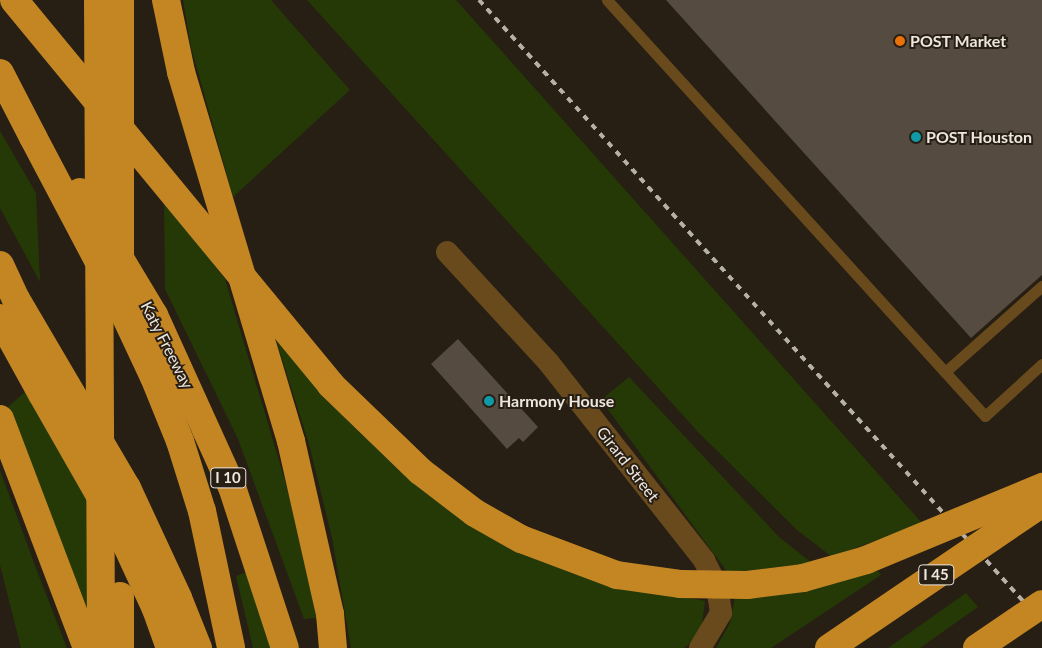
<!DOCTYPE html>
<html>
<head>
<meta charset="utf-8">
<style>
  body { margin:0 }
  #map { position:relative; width:1042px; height:648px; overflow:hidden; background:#271e14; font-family:Lato,sans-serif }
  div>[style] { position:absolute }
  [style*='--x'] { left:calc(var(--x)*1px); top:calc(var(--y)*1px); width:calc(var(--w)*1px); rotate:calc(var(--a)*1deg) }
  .green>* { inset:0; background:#253906 }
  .building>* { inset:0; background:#554b40 }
  .lane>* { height:11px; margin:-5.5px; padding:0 5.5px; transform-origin:5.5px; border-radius:5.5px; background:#684a1d }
  .street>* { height:22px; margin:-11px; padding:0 11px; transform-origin:11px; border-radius:11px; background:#684a1d }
  .highway>* { height:28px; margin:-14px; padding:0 14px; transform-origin:14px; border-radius:14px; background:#c38623 }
  .rail>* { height:4px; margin-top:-2px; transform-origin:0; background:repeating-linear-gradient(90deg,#b6b0a8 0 6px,transparent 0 12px) }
  .highway-bridge>* { height:28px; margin:-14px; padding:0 14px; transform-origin:14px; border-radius:14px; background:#c38623 }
  .dots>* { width:14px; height:14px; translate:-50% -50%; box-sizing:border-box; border:2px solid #271e14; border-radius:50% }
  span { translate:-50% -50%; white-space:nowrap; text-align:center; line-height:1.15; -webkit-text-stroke:4px #271e14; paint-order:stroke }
  .shield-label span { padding:1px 4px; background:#271e14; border:1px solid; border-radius:4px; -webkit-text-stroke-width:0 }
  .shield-label { font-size:15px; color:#ede7e0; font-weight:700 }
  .poi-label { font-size:16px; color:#ede7e0; font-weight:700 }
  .left { translate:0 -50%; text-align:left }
  .street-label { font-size:16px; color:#ede7e0 }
</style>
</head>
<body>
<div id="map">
  <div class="green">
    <div style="clip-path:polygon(183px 0,271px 0,350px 90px,233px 197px,191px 47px)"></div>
    <div style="clip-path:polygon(307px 0,456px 0,922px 523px,832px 557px,797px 530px,699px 433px)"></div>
    <div style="clip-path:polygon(0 131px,36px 193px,40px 282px,0 208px)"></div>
    <div style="clip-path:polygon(164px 201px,225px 279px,299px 528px,316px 618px,304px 619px,238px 439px,165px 289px)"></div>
    <div style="clip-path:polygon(276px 340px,398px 468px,676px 595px,705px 601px,702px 625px,693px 641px,684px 648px,351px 648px,332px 538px,309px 444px)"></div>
    <div style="clip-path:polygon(629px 377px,779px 537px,812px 563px,728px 573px,601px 400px)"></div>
    <div style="clip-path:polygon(27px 390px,94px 506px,91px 624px,8px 407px)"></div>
    <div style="clip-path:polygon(0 470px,37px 571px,67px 648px,21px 648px,0 565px)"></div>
    <div style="clip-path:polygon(876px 568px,881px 575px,771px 648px,716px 648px,730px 623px,735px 598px)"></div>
    <div style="clip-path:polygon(247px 572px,271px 648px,253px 648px,236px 576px)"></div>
    <div style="clip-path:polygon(966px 593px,978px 607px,920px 648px,888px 648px)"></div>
  </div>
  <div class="building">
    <div style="clip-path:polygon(666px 0,1042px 0,1042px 275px,971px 338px)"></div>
    <div style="clip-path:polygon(458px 339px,538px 427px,523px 442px,519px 438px,507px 449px,431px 364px)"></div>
  </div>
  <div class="lane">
    <div style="--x:607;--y:0;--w:562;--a:47.74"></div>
    <div style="--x:985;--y:416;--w:77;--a:-42.4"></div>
    <div style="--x:945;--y:372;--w:130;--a:-41.6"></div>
  </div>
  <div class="street">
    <div style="--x:447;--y:252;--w:151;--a:47.4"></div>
    <div style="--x:549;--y:363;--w:251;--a:51.8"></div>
    <div style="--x:704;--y:560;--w:30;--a:64"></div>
    <div style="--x:717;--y:587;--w:26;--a:81"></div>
    <div style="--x:721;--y:613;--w:41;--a:121"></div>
  </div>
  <div class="highway">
    <div style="--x:98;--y:0;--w:648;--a:89.73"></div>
    <div style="--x:166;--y:0;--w:74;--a:78.2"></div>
    <div style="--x:181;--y:72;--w:385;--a:73.4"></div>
    <div style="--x:291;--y:441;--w:177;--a:77.3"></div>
    <div style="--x:330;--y:614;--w:34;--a:85"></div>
    <div style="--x:0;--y:73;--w:72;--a:62.7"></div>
    <div style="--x:0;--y:265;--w:38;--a:65"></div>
    <div style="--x:120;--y:268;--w:268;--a:-90"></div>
    <div style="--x:154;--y:315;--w:189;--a:65.6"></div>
    <div style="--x:232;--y:487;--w:169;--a:71.8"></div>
    <div style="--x:0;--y:318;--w:87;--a:61.1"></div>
    <div style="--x:154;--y:377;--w:69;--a:67.9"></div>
    <div style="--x:180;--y:441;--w:73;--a:72.6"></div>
    <div style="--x:202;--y:511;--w:140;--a:78"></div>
    <div style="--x:0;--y:419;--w:245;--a:69.2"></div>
    <div style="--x:178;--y:598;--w:54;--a:68.2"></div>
    <div style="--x:156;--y:609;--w:41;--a:70.3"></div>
    <div style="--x:120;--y:648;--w:52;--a:-90"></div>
  </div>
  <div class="rail">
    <div style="--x:479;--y:0;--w:839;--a:47.85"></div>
  </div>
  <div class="highway-bridge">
    <div style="--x:14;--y:0;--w:499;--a:50.5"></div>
    <div style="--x:331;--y:385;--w:124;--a:44"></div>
    <div style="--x:420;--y:471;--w:69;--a:37.4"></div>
    <div style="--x:475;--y:513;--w:53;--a:29.5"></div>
    <div style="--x:521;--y:539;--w:103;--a:20.6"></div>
    <div style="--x:617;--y:575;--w:65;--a:8"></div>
    <div style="--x:681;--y:584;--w:66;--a:0.9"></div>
    <div style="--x:747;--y:585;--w:56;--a:-7.1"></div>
    <div style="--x:803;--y:578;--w:66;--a:-15.9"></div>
    <div style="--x:866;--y:560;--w:191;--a:-22.5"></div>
    <div style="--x:33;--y:137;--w:161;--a:62.2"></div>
    <div style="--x:108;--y:279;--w:108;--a:64.9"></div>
    <div style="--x:80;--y:192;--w:144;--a:59"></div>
    <div style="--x:16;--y:299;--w:219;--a:59.6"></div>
    <div style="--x:127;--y:488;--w:121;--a:65.1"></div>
    <div style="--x:42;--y:394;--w:158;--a:60.3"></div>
    <div style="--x:120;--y:531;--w:86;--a:65.2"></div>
    <div style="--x:829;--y:648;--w:258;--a:-34.2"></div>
    <div style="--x:977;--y:648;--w:78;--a:-34.1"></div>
  </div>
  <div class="dots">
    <div style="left:900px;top:41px;background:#e8710a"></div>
    <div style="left:916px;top:137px;background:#0f9aa8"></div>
    <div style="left:489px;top:401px;background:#0f9aa8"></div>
  </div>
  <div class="shield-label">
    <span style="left:228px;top:478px">I 10</span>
    <span style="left:936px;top:575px">I 45</span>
  </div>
  <div class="poi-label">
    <span class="left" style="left:910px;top:41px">POST Market</span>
    <span class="left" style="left:926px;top:137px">POST Houston</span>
    <span class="left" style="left:499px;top:401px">Harmony House</span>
  </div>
  <div class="street-label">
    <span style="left:167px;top:345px;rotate:63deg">Katy Freeway</span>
    <span style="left:628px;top:464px;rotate:52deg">Girard Street</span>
  </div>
</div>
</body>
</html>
